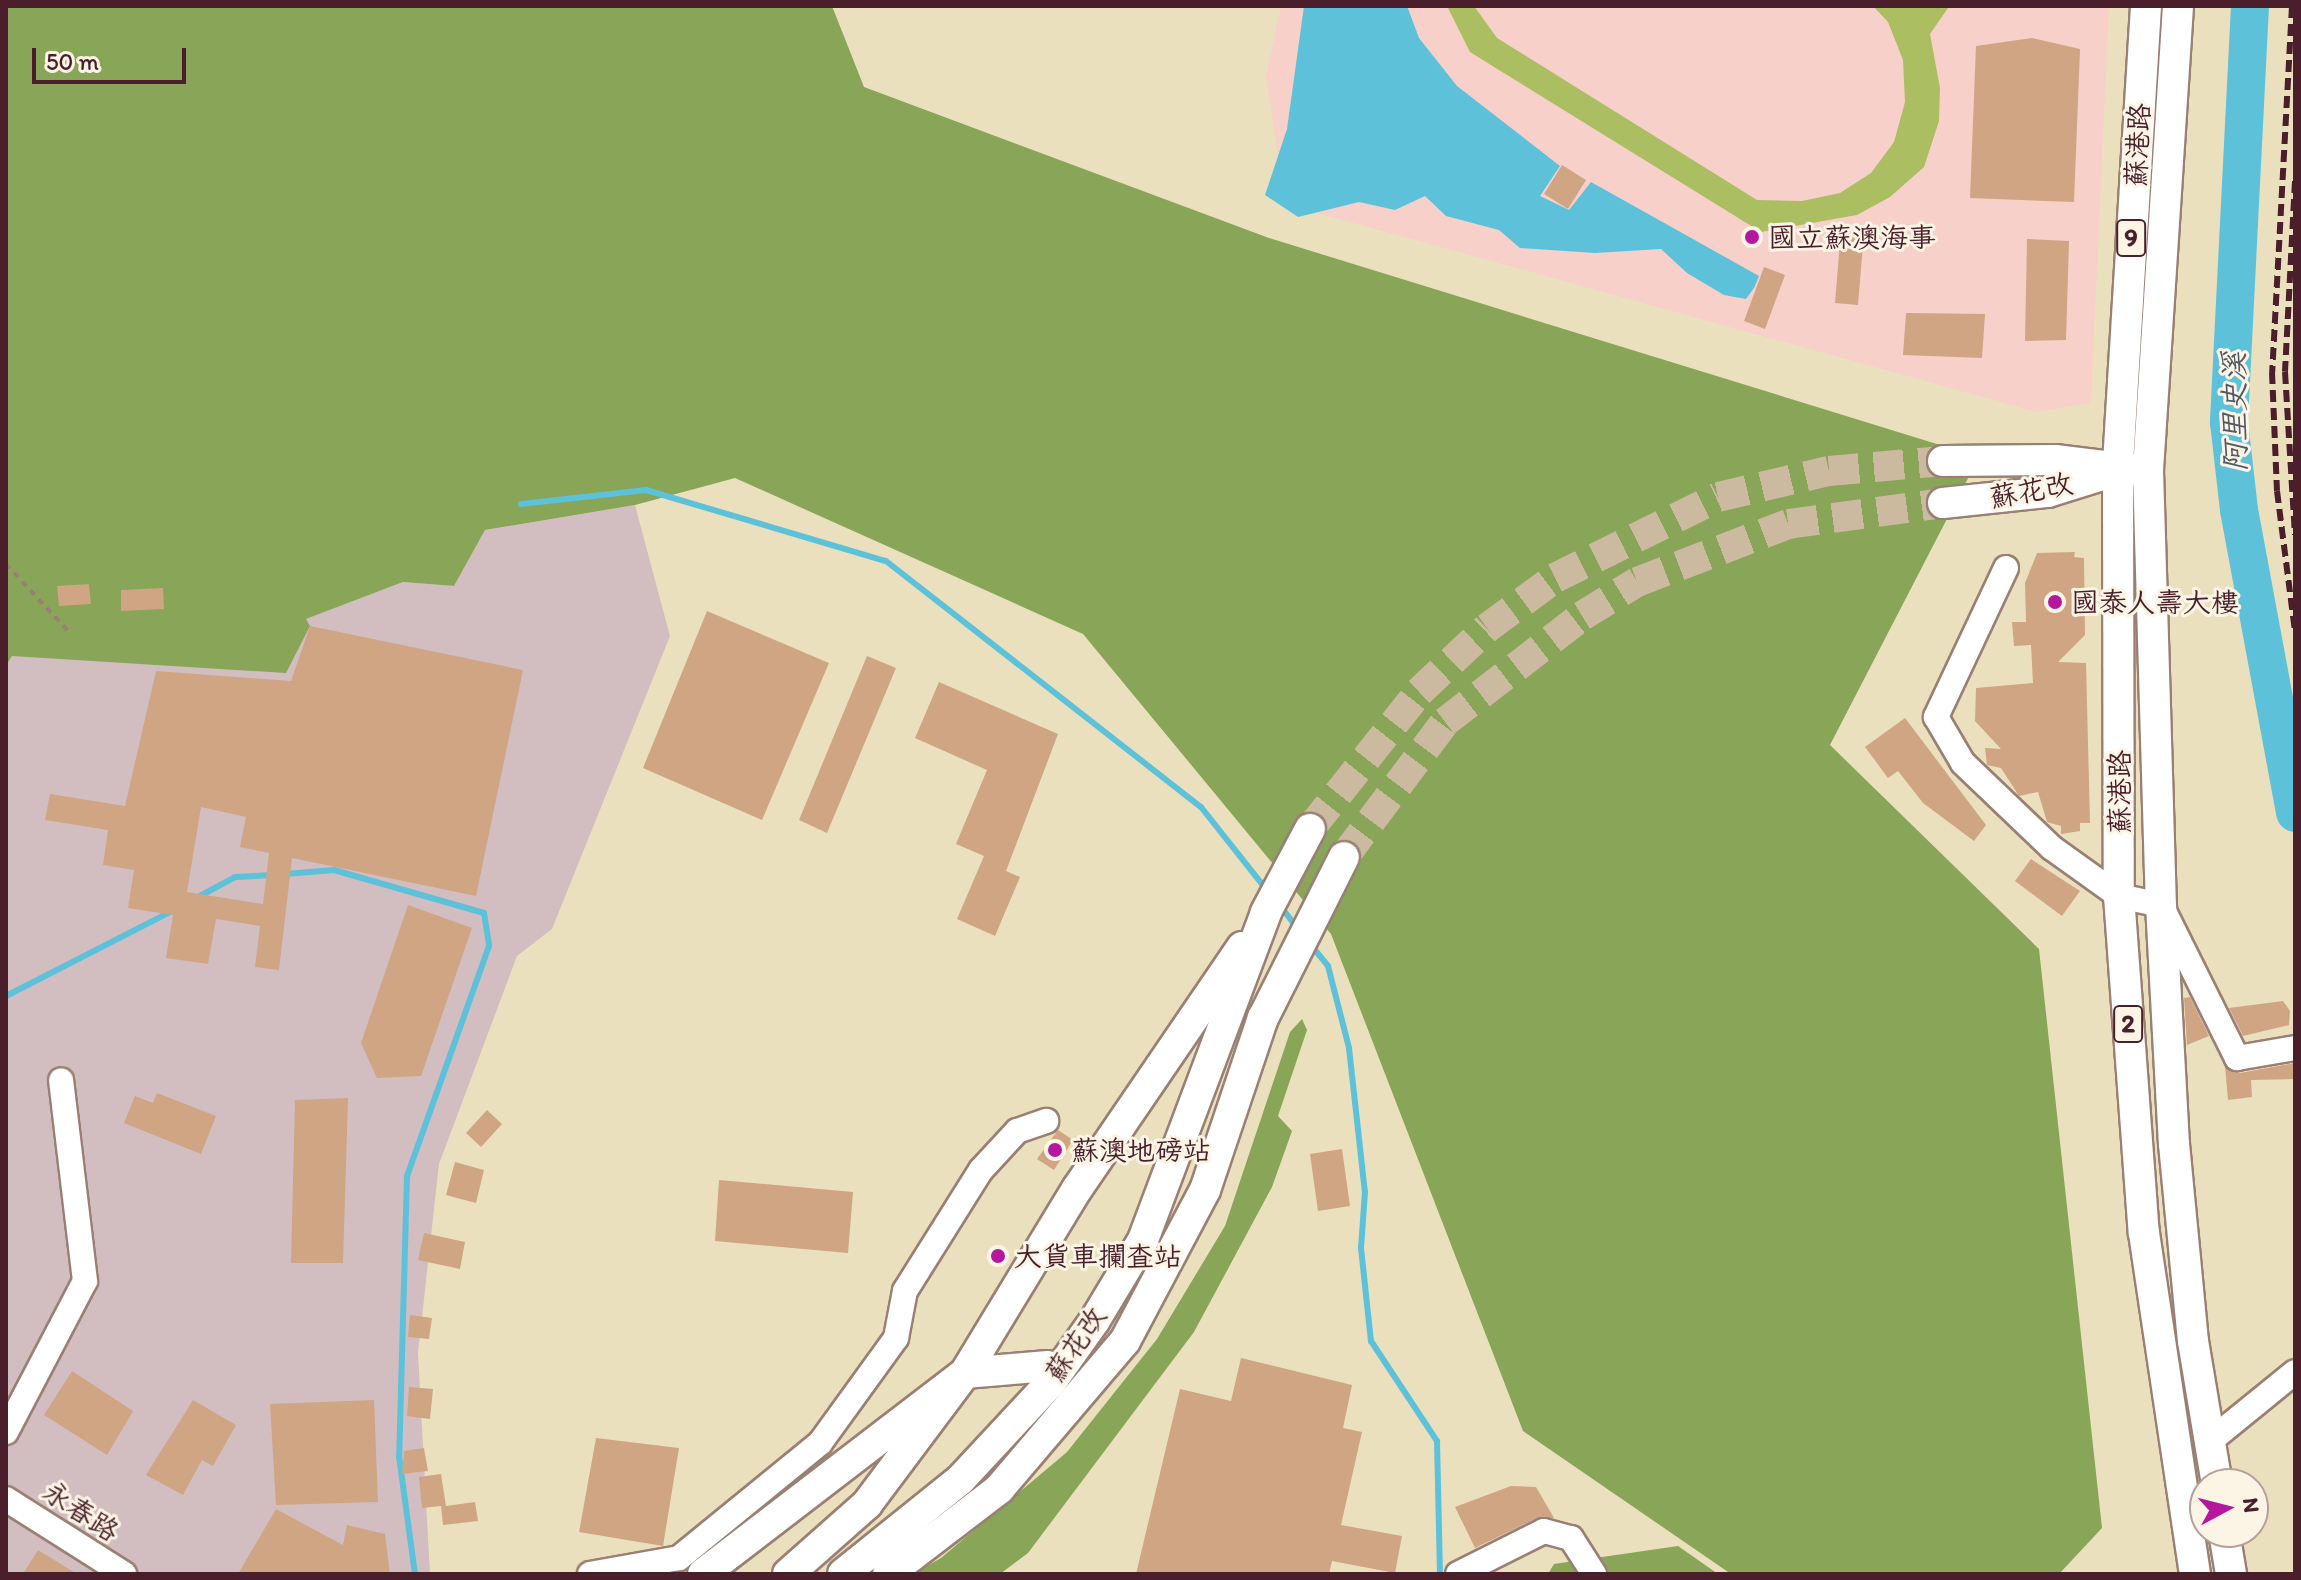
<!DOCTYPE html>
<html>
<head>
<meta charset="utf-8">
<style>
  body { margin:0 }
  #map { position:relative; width:2301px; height:1580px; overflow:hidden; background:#ebe0bd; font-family:Itim,"LXGW WenKai TC",sans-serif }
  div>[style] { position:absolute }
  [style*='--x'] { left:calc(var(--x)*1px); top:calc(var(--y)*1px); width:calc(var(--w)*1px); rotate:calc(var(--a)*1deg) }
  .built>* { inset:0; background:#f7d0c9 }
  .industrial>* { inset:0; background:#d2bec1 }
  .green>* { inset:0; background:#abbe62 }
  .forest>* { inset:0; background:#88a558 }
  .water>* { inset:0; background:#5dc1da }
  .stream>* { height:6px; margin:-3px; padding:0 3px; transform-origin:3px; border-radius:3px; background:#5dc1da }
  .river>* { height:38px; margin:-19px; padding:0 19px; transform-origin:19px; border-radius:19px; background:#5dc1da }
  .building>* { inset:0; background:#cfa583 }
  .major-tunnel>* { height:30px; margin-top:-15px; transform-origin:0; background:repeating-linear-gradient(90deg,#cbb9a0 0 30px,transparent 0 45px) }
  .path>* { height:4px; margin-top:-2px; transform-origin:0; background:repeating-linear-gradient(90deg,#9a8074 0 6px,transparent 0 12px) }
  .roads { filter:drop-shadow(2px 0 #9a8074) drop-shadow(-2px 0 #9a8074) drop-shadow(0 2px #9a8074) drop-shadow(0 -2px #9a8074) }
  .minor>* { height:24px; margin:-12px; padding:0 12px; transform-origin:12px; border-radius:12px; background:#fff }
  .major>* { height:30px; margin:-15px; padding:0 15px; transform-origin:15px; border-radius:15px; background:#fff }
  .rail>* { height:6px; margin-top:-3px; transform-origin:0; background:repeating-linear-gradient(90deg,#4a1f2b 0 12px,transparent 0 18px) }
  .dots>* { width:22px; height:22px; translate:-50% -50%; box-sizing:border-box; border:4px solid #fcf5e5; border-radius:50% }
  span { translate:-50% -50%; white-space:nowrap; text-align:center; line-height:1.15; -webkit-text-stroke:6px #fcf5e5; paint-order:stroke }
  .shield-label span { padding:2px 6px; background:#fcf5e5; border:2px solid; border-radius:6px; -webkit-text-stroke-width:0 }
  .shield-label { font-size:26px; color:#4a1f2b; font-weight:700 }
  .street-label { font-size:28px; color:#4a1f2b }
  .poi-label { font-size:28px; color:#4a1f2b }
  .left { translate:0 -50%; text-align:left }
  .water-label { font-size:30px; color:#515868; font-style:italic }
  .frame { position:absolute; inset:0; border:8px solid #4a1f2b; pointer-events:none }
  .north { position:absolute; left:2189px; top:1468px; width:80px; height:80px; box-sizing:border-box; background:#fcf5e5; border:2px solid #b59f9b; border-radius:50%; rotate:83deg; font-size:22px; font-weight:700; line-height:32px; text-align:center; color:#4a1f2b }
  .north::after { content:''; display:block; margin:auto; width:28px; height:36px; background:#b5179e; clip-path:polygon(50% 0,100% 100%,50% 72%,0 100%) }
  .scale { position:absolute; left:32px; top:48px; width:154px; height:36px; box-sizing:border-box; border:4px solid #4a1f2b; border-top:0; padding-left:10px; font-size:24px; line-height:28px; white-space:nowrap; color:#4a1f2b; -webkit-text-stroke:6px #fcf5e5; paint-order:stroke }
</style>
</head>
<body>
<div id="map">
  <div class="built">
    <div style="clip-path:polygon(1281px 6px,2109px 6px,2091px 403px,2037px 412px,1285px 204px,1266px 76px)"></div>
  </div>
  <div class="industrial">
    <div style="clip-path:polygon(635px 505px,670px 636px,552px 929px,517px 956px,439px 1164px,418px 1353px,430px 1574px,6px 1574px,6px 666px,12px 656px,306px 619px,403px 582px,454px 586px,485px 530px)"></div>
  </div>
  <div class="green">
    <div style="clip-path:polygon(1447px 6px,1474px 6px,1497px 38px,1757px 200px,1802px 201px,1840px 193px,1871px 173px,1894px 142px,1905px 102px,1903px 60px,1888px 22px,1873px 6px,1948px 8px,1930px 34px,1940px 88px,1939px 121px,1924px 167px,1890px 197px,1857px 215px,1761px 232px,1470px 52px)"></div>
  </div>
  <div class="forest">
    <div style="clip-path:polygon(6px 6px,832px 6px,864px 87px,1269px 238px,1979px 457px,1830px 745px,2039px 949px,2102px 1528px,2059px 1574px,1731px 1574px,1523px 1431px,1331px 934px,1083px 634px,735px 478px,635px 505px,485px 530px,454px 586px,403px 582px,306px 619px,310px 626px,286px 673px,12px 656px,6px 666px)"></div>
    <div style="clip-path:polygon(1302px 1019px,1307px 1030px,1278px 1116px,1292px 1131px,1272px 1187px,1194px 1332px,1028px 1553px,1000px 1574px,913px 1574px,941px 1558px,1067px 1452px,1157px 1339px,1225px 1226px,1290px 1032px)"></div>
    <div style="clip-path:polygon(1678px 1546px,1718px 1574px,1548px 1574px,1554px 1564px)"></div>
  </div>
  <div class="water">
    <div style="clip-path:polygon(1304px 6px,1407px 6px,1419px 38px,1457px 86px,1560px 166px,1540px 196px,1569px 210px,1591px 182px,1759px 276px,1754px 288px,1746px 299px,1724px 295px,1687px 273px,1661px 249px,1595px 253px,1520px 248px,1499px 230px,1446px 216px,1425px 196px,1395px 210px,1359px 202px,1298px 217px,1265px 195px,1287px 129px)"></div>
  </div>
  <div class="stream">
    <div style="--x:521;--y:504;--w:126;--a:-6.4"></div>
    <div style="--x:646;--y:490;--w:250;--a:16.5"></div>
    <div style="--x:886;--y:561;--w:400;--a:38"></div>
    <div style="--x:1201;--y:807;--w:105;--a:51.6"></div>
    <div style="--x:285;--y:874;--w:49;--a:-4.7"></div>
    <div style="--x:334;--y:870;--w:156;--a:16"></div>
    <div style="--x:484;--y:913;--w:33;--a:81"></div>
    <div style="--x:489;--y:946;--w:244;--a:109.6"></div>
    <div style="--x:407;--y:1176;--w:280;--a:91.6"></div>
    <div style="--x:399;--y:1456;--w:119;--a:82.3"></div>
    <div style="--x:198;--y:897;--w:42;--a:-28.4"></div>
    <div style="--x:235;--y:877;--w:39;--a:-3"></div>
    <div style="--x:1281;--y:907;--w:29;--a:52"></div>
    <div style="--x:1311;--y:945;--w:27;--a:51"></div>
    <div style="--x:1328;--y:966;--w:85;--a:75.6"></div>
    <div style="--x:1349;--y:1048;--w:145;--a:83.7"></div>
    <div style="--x:1365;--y:1192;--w:56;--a:94.1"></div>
    <div style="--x:1361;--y:1248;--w:94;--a:83.9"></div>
    <div style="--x:1371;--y:1341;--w:120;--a:56.6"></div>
    <div style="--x:1437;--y:1441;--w:133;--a:88.7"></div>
    <div style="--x:6;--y:996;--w:184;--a:-27.1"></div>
  </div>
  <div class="river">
    <div style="--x:2250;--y:6;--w:417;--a:92.9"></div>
    <div style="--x:2229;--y:422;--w:89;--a:83.5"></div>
    <div style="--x:2239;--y:510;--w:308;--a:79.5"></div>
  </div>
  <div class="building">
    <div style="clip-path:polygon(2032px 38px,2080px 49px,2074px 202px,1970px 198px,1976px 46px)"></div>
    <div style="clip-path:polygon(1562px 165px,1586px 180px,1568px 209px,1544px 194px)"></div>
    <div style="clip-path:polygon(1841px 230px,1864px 232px,1858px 305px,1835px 303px)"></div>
    <div style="clip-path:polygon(2027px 239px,2069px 241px,2066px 340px,2025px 341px)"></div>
    <div style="clip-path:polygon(1764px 267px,1785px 275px,1765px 329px,1744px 321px)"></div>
    <div style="clip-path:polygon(1906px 313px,1985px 314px,1982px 358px,1903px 355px)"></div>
    <div style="clip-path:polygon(2075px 552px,2074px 557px,2084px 558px,2085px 635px,2058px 662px,2086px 663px,2090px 823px,2080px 823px,2080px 831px,2061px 834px,2061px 826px,2047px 822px,2038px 792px,2019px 796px,2001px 768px,1987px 765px,1985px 748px,2001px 749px,1975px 721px,1976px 688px,2033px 683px,2031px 645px,2014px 646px,2012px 622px,2026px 622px,2025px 583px,2037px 553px)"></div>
    <div style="clip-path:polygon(89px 584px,91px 604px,59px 606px,57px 586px)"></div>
    <div style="clip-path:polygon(163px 588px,164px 609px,121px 611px,121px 590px)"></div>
    <div style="clip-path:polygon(707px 611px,829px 663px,762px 820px,643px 768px)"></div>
    <div style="clip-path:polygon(evenodd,310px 626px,523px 670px,476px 896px,292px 858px,279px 970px,255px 967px,260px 926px,216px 919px,208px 964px,166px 958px,173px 915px,128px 908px,134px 870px,103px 865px,108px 830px,45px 820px,50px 794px,125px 806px,156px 671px,291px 681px,310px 626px,201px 807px,246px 817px,240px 847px,269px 853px,263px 904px,187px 892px,201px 807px)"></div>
    <div style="clip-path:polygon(867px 656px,896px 668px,827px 833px,799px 820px)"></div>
    <div style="clip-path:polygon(939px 682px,1058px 734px,1006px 871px,1020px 877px,995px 936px,957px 919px,984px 856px,956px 844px,987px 770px,915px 738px)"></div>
    <div style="clip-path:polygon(1905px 718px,1986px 825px,1974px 841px,1923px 803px,1898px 771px,1888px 778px,1865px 747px)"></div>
    <div style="clip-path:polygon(2031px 859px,2080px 891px,2062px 916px,2015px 881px)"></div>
    <div style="clip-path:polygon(408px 905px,472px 928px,421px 1076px,377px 1078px,361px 1043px)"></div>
    <div style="clip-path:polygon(2190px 997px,2209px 1036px,2187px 1045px,2184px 998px)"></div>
    <div style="clip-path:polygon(2283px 1001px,2290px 1011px,2289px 1025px,2243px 1036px,2229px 1008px)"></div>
    <div style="clip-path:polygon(2295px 1063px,2295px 1079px,2251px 1080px,2252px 1097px,2228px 1100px,2225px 1066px,2240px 1073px)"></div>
    <div style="clip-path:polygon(157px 1093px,216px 1116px,201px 1154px,124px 1123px,135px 1096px,153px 1103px)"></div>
    <div style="clip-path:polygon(348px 1098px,343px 1263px,291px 1263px,295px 1100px)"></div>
    <div style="clip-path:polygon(487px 1110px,502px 1124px,481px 1147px,466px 1133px)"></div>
    <div style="clip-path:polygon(1058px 1130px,1073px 1140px,1054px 1170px,1037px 1159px)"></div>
    <div style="clip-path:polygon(1342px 1149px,1350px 1206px,1318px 1211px,1310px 1154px)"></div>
    <div style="clip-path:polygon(455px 1162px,484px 1170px,476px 1203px,446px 1195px)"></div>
    <div style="clip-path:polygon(719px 1180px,853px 1192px,848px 1253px,715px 1241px)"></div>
    <div style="clip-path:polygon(424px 1233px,465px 1242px,460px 1269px,418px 1260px)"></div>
    <div style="clip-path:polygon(410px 1315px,432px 1318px,429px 1339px,408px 1337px)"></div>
    <div style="clip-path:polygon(1241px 1358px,1352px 1385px,1343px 1428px,1362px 1432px,1341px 1525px,1402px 1536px,1395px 1573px,1332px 1561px,1329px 1574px,1136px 1574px,1180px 1389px,1231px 1401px)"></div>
    <div style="clip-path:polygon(72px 1371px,133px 1411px,107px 1455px,44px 1415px)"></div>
    <div style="clip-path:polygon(409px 1387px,433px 1389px,430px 1419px,407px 1416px)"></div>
    <div style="clip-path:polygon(193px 1400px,236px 1425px,213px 1466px,202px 1460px,183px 1495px,146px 1475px)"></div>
    <div style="clip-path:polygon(374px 1400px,378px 1502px,276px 1505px,270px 1404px)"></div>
    <div style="clip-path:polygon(596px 1438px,679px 1448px,663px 1546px,579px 1532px)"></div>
    <div style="clip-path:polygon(424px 1448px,428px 1471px,402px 1474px,404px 1451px)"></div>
    <div style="clip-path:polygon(441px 1474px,446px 1506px,475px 1502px,478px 1521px,443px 1525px,441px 1506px,422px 1508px,419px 1477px)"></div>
    <div style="clip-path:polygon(1511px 1486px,1536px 1487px,1554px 1518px,1537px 1518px,1475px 1548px,1455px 1507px)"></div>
    <div style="clip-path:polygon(276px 1509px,343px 1545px,347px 1525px,385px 1534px,390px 1574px,238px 1574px)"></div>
    <div style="clip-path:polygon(38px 1550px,77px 1574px,23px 1574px)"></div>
  </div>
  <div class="major-tunnel">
    <div style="--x:1310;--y:829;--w:175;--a:-51.5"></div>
    <div style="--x:1419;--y:692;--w:93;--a:-43.3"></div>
    <div style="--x:1487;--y:628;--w:84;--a:-36.3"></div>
    <div style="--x:1555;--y:578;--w:182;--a:-26.4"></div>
    <div style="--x:1718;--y:497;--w:114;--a:-13.2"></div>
    <div style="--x:1829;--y:471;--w:114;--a:-5"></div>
    <div style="--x:1344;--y:857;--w:169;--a:-53.2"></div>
    <div style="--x:1445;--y:722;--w:173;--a:-37.7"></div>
    <div style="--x:1582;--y:616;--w:65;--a:-31.7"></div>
    <div style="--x:1637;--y:582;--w:162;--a:-21"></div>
    <div style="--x:1788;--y:524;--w:156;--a:-7.7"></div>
  </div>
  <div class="path">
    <div style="--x:6;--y:564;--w:94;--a:47.2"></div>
  </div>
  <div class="roads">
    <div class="minor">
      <div style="--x:2006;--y:568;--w:165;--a:115.2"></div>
      <div style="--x:1936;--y:717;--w:53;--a:59.6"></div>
      <div style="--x:1963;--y:763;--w:123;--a:43.7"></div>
      <div style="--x:2052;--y:848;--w:82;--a:35.6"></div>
      <div style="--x:2119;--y:896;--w:43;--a:12.1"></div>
      <div style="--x:2161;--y:905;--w:171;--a:63.6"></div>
      <div style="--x:2237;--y:1058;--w:59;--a:-9.8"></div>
      <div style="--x:6;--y:1432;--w:170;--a:-62.4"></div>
      <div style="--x:85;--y:1281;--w:202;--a:-96.8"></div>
      <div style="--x:2210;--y:1441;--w:109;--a:-39.1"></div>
      <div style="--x:6;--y:1499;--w:140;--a:32.4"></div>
      <div style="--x:590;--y:1574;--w:90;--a:-10.2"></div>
      <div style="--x:679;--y:1558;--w:182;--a:-39.2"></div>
      <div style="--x:820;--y:1443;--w:130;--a:-54.1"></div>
      <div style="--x:896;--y:1338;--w:48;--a:-79.2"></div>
      <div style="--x:905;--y:1291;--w:143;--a:-57.9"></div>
      <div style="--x:981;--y:1170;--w:53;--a:-47.3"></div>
      <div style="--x:1017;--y:1131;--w:31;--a:-19"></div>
      <div style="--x:1458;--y:1574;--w:96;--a:-26.6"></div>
      <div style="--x:1544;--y:1531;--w:28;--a:15"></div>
      <div style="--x:1571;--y:1538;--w:43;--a:57.4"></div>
    </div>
    <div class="major">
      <div style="--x:2146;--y:6;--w:465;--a:93.5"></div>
      <div style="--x:2118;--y:470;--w:426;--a:89.9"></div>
      <div style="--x:2119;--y:896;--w:338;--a:85.8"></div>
      <div style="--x:2144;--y:1233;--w:345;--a:81.5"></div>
      <div style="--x:2178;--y:6;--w:465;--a:93.7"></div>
      <div style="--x:2148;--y:470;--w:435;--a:88.3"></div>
      <div style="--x:2161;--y:905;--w:239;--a:86.9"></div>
      <div style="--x:2174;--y:1144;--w:198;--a:84.5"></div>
      <div style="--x:2193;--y:1341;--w:145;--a:80.5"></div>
      <div style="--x:1943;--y:461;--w:112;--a:-0.5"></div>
      <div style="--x:2055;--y:460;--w:84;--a:6.9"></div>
      <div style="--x:1943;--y:503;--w:106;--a:-6"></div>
      <div style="--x:2048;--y:492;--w:67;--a:-17.4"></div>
      <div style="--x:2224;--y:1532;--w:43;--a:80.5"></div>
      <div style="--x:703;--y:1574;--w:330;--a:-37.5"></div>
      <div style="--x:965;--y:1373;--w:83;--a:-4.8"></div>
      <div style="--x:788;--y:1574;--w:106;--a:-41.5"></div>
      <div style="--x:867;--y:1504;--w:164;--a:-53.2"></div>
      <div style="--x:965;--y:1373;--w:215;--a:-58.7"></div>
      <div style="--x:1077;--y:1189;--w:293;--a:-55.7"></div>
      <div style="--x:843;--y:1574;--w:150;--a:-38.8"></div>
      <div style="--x:960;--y:1480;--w:134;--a:-47.1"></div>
      <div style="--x:1051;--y:1382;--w:76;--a:-54.6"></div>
      <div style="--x:1095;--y:1320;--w:93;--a:-59"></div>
      <div style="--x:1143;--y:1240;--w:350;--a:-69.4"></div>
      <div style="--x:1266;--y:912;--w:94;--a:-62.1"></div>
      <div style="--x:888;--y:1574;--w:140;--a:-37.4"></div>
      <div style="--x:999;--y:1489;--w:194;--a:-49.6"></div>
      <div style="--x:1125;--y:1341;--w:171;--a:-62.1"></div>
      <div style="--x:1205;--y:1190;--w:182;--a:-71.4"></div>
      <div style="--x:1263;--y:1018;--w:180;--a:-63.3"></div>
    </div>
  </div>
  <div class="rail">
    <div style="--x:2292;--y:6;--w:367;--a:93.1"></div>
    <div style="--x:2272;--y:372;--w:119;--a:87.6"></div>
    <div style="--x:2277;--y:491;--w:142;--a:82.7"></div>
    <div style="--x:2295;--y:181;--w:191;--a:93"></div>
    <div style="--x:2285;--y:372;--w:163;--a:86.5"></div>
  </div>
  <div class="dots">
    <div style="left:1752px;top:237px;background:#b5179e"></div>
    <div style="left:2055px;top:602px;background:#b5179e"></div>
    <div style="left:1055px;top:1150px;background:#b5179e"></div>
    <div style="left:998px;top:1256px;background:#b5179e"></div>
  </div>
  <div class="shield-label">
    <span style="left:2131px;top:238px">9</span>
    <span style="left:2128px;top:1024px">2</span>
  </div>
  <div class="street-label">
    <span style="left:2137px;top:145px;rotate:-87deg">蘇港路</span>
    <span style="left:2031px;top:490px;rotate:-10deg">蘇花改</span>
    <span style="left:2119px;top:792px;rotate:-90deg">蘇港路</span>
    <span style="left:1075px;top:1344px;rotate:-55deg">蘇花改</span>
    <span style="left:81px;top:1511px;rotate:33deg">永春路</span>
  </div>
  <div class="poi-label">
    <span class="left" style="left:1768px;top:237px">國立蘇澳海事</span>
    <span class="left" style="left:2071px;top:602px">國泰人壽大樓</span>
    <span class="left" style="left:1071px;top:1150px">蘇澳地磅站</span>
    <span class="left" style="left:1014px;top:1256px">大貨車攔查站</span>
  </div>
  <div class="water-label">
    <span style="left:2235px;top:412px;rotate:-91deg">阿里史溪</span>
  </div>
  <div class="frame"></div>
  <div class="north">N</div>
  <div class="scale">50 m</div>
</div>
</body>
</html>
